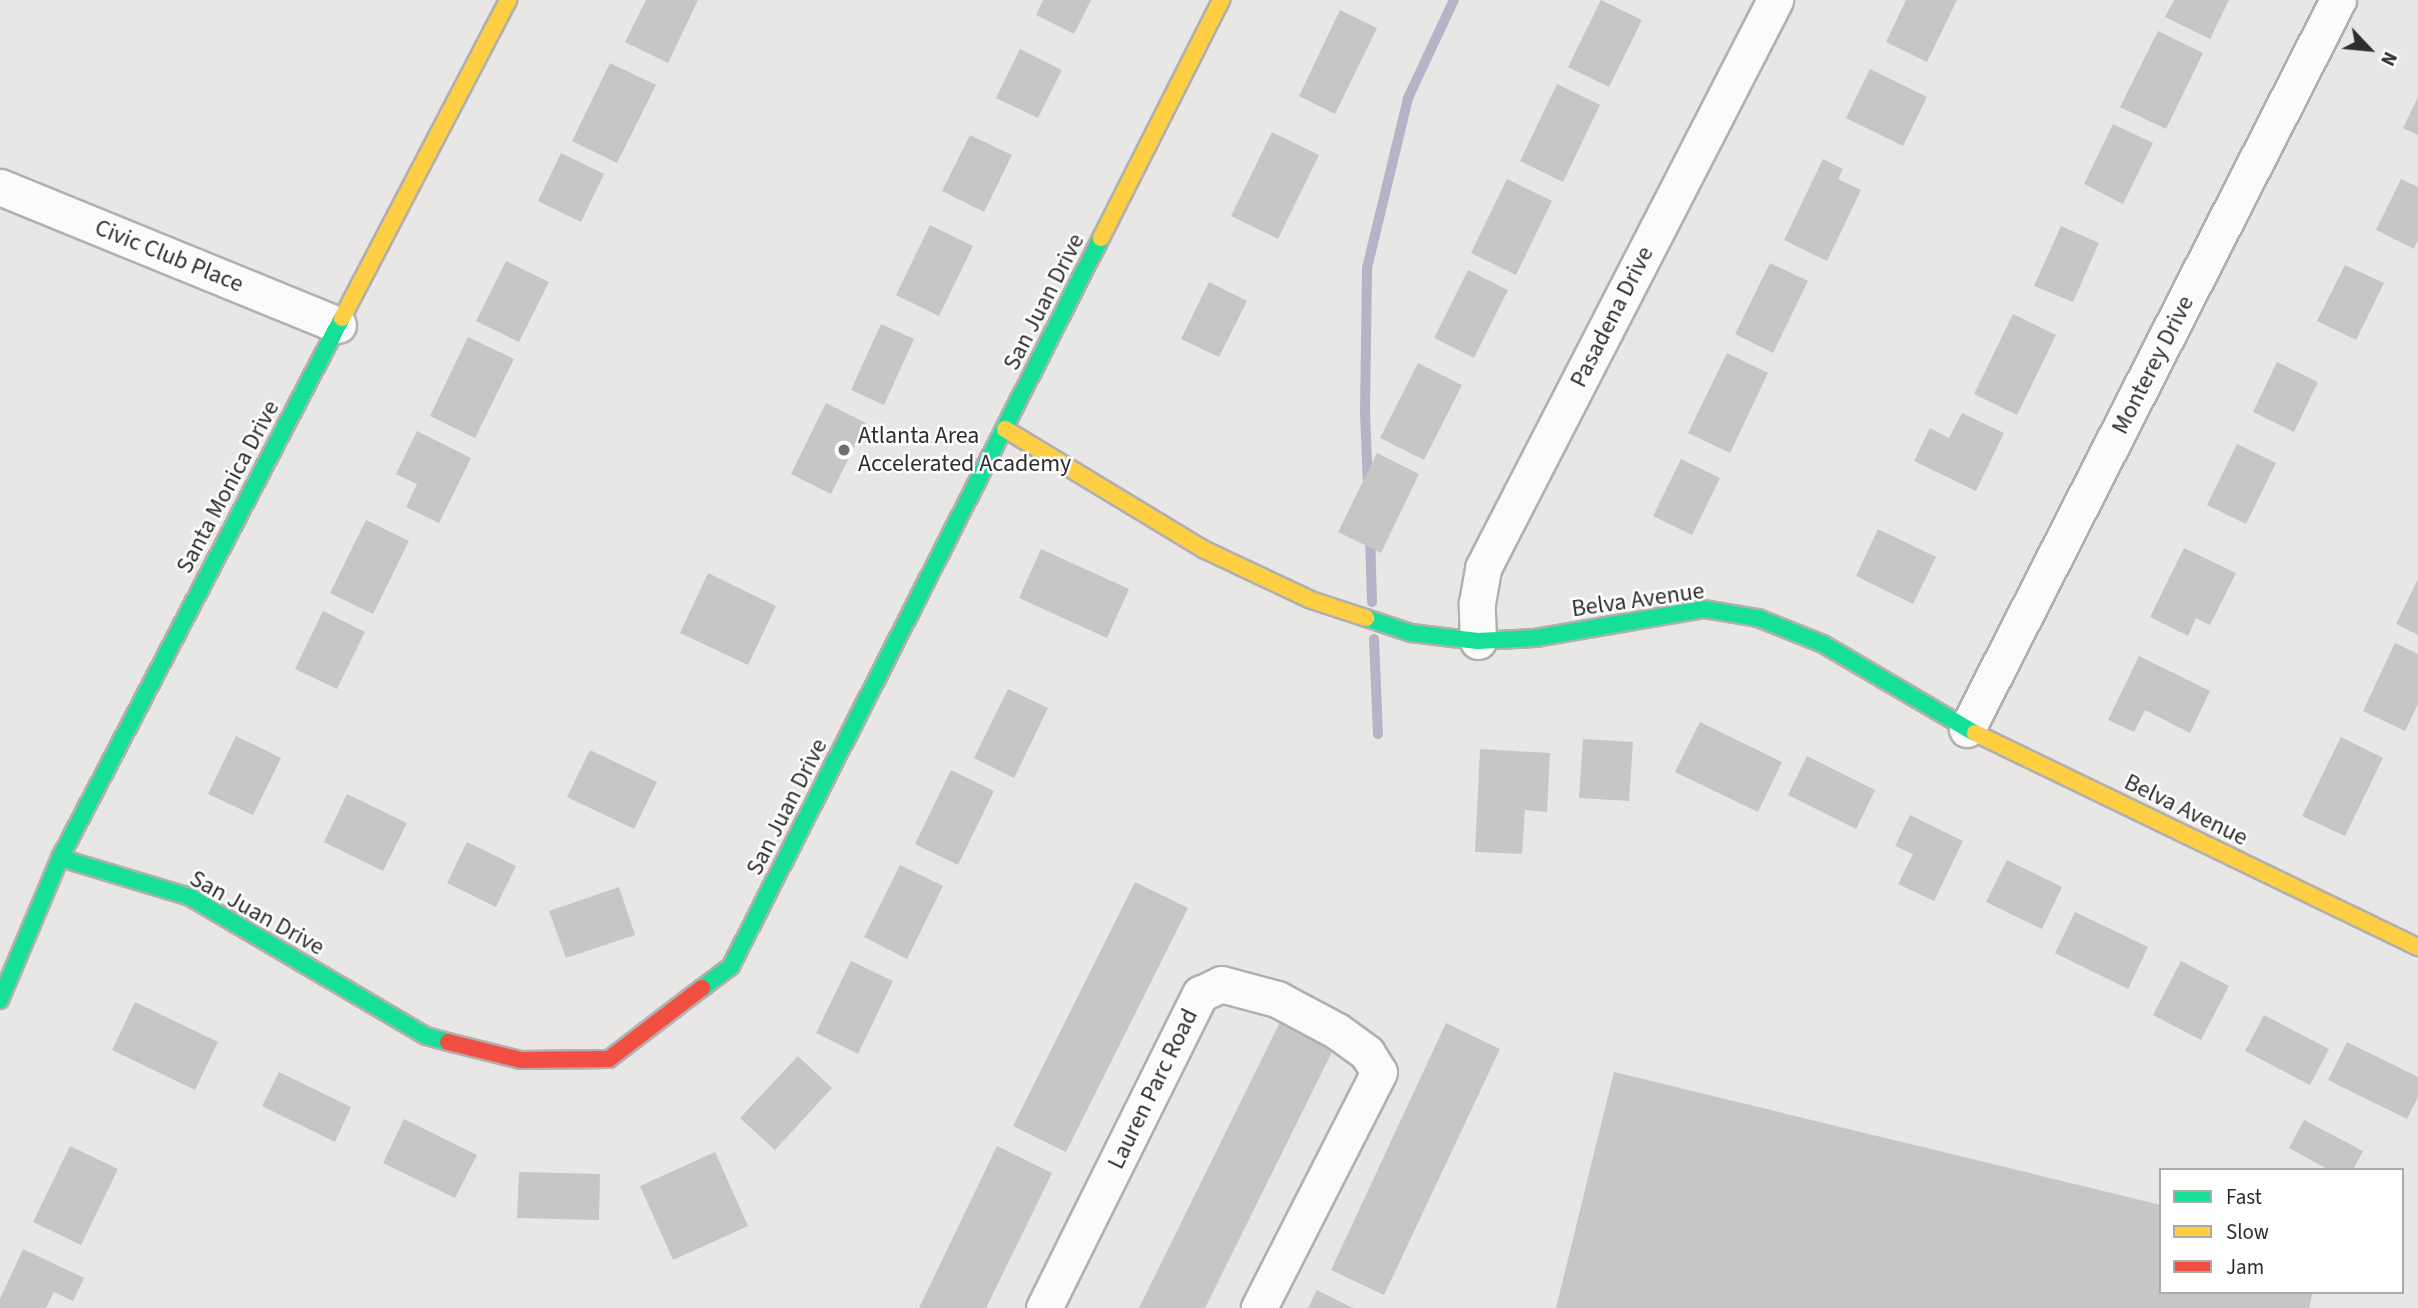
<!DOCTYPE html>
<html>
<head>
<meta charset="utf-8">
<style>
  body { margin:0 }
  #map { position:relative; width:2418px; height:1308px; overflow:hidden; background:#e9e7e5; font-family:"Source Sans 3",sans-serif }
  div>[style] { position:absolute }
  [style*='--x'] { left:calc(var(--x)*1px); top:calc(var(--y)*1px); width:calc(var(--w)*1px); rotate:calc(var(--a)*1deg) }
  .stream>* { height:10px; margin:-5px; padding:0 5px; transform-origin:5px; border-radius:5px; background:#b7b2c6 }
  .building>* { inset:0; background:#c7c6c5 }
  .roads { filter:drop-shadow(2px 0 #b1b0af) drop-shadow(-2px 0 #b1b0af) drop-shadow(0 2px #b1b0af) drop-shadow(0 -2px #b1b0af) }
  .street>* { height:35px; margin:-17.5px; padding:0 17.5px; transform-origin:17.5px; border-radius:17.5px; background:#fcfbfb }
  .fast>* { height:16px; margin:-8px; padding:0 8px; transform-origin:8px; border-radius:8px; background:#16e098 }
  .slow>* { height:16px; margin:-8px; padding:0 8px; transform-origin:8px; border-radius:8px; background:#ffcf43 }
  .jam>* { height:16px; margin:-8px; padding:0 8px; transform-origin:8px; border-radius:8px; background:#f24e42 }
  .dots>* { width:19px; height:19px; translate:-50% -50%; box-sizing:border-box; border:4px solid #fff; border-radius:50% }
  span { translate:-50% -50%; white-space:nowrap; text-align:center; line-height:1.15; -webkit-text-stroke:5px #fff; paint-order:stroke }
  .street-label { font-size:24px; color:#2e2d2b }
  .poi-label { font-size:24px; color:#2e2d2b }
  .left { translate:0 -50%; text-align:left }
  .legend { position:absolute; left:2159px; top:1168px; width:245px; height:126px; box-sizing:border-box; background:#fff; border:2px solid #ababaa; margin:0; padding:9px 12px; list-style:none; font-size:21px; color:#2e2d2b }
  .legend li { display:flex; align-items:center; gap:14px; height:35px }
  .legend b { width:35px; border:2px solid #ababaa }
  .north { position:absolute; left:2334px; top:14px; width:70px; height:70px; -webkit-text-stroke:5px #fff; paint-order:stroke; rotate:116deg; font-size:19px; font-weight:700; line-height:28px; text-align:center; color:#2e2d2b }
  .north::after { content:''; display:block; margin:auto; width:24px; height:32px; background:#2e2d2b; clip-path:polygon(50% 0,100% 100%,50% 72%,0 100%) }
</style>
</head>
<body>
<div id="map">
  <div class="stream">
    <div style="--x:1368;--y:485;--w:71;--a:-92.4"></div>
    <div style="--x:1365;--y:414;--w:146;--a:-89.2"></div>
    <div style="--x:1367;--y:268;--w:175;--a:-76.4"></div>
    <div style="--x:1408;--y:98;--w:108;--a:-64.9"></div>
    <div style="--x:1370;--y:535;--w:67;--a:88.3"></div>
    <div style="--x:1374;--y:639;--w:95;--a:87.6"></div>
  </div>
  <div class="building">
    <div style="clip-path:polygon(646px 0,698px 0,668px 63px,625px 42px)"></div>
    <div style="clip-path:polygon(1043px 0,1091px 0,1074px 34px,1036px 15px)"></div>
    <div style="clip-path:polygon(1601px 0,1642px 20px,1609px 87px,1568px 67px)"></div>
    <div style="clip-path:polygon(1906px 0,1957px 0,1927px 62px,1886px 42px)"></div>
    <div style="clip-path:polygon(2174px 0,2229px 0,2210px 39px,2165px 17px)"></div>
    <div style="clip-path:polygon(1340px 10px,1377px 28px,1335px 114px,1299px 96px)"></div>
    <div style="clip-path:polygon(2158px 31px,2203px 53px,2166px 129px,2120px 107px)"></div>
    <div style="clip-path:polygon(1020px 49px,1062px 70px,1038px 118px,996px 98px)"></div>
    <div style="clip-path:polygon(610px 63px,656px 85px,617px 163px,572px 141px)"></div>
    <div style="clip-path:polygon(1870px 69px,1927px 97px,1903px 146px,1846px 118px)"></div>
    <div style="clip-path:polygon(1557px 84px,1600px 105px,1563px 182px,1520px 161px)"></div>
    <div style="clip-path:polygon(2418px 97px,2418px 135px,2403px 128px)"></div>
    <div style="clip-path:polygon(2113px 124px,2153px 143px,2123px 204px,2084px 184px)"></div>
    <div style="clip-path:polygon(1272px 132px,1319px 155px,1278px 239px,1231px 216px)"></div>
    <div style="clip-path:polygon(970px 135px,1012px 155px,984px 212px,942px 191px)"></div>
    <div style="clip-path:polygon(561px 153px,604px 174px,581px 222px,538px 201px)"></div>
    <div style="clip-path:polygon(1823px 159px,1843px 169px,1838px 179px,1861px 190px,1827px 261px,1784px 240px)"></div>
    <div style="clip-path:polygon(1507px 179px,1552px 201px,1516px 275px,1471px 253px)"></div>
    <div style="clip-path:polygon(2401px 179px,2418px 187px,2418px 240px,2414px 249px,2376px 230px)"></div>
    <div style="clip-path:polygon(930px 225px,973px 246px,939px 316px,896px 295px)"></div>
    <div style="clip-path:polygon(2061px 226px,2099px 243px,2073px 302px,2034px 286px)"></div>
    <div style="clip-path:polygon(506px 261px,549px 282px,519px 342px,476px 321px)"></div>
    <div style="clip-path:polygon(1770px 263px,1808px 281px,1773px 353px,1735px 334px)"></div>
    <div style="clip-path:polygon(2345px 265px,2384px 283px,2356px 340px,2317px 321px)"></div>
    <div style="clip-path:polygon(1468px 270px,1508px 290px,1474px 358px,1434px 338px)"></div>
    <div style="clip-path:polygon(1209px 282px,1247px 301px,1219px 357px,1181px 339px)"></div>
    <div style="clip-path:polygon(2013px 314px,2056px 335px,2017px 415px,1974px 394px)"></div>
    <div style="clip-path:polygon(881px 324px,914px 339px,884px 405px,851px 390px)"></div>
    <div style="clip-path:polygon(468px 337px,514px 359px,475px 438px,430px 416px)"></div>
    <div style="clip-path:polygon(1727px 353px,1768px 373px,1730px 453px,1688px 433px)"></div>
    <div style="clip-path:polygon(2277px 362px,2318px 382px,2294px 432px,2253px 412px)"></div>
    <div style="clip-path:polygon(1418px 363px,1462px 385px,1424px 460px,1380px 438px)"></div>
    <div style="clip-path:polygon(826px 403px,866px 423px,831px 494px,791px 474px)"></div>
    <div style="clip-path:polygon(1962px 413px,2004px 433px,1976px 491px,1914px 461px,1930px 428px,1949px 438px)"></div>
    <div style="clip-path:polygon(417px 431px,471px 458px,439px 523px,406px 507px,417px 484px,396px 474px)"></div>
    <div style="clip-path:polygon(2237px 444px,2276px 463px,2246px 524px,2207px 505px)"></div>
    <div style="clip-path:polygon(1377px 453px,1419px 474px,1381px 553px,1338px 532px)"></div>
    <div style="clip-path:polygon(1681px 459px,1720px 478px,1692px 535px,1653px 516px)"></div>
    <div style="clip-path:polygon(366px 520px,409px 541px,373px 614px,330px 593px)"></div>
    <div style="clip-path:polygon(1878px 529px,1936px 557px,1913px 604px,1856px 576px)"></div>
    <div style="clip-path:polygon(2184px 548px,2236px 573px,2210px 625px,2196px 618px,2188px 636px,2150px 617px)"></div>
    <div style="clip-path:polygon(1041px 549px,1129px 589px,1107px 638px,1019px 598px)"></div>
    <div style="clip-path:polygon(708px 573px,776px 606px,748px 665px,680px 633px)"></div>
    <div style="clip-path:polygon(2418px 579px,2418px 635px,2396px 624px)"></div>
    <div style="clip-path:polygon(323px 611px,365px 632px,337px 689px,295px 669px)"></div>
    <div style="clip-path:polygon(2395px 643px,2418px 654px,2418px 704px,2405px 731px,2363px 711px)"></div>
    <div style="clip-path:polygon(2139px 656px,2210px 691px,2190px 733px,2145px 710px,2134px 732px,2108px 720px)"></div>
    <div style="clip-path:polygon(1008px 689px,1048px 708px,1014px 778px,974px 758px)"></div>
    <div style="clip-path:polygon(1700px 722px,1782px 762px,1758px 812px,1675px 772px)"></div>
    <div style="clip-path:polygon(236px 736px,281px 758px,253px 815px,208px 794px)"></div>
    <div style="clip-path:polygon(2341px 737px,2383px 758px,2345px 836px,2302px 816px)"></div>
    <div style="clip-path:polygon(1583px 739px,1633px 742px,1629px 801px,1579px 798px)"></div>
    <div style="clip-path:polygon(1480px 749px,1550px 753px,1547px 812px,1525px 810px,1522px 854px,1475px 852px)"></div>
    <div style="clip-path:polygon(590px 750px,657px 782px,634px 829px,567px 797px)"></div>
    <div style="clip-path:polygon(1807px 756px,1875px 790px,1856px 829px,1788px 795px)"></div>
    <div style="clip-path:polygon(951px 770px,994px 791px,958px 865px,915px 844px)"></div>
    <div style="clip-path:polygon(347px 794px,407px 823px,383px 871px,324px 842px)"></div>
    <div style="clip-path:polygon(1910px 815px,1963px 841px,1934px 901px,1898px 884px,1913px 854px,1895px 846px)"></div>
    <div style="clip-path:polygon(467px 842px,516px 866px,496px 907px,447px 883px)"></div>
    <div style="clip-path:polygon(2007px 860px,2062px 887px,2042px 929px,1986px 902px)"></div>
    <div style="clip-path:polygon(900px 865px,943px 886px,907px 959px,864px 937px)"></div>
    <div style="clip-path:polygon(1135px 882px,1188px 908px,1066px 1152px,1013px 1126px)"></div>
    <div style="clip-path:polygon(619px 887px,635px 935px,566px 958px,549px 911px)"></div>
    <div style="clip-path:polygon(2075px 912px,2148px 947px,2128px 989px,2055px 953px)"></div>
    <div style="clip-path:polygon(851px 961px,893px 981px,858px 1054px,816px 1033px)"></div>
    <div style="clip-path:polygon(2181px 961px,2229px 986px,2201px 1040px,2153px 1015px)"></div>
    <div style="clip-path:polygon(135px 1002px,218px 1042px,195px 1090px,112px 1050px)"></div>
    <div style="clip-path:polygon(2264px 1015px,2329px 1049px,2310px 1085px,2245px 1051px)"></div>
    <div style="clip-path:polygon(1280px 1022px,1334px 1048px,1205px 1308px,1139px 1308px)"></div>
    <div style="clip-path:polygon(1446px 1023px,1500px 1049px,1384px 1295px,1331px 1270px)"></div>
    <div style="clip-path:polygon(2347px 1042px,2418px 1077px,2418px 1097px,2407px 1119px,2328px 1080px)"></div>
    <div style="clip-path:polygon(798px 1056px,832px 1088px,775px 1150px,740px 1118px)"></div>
    <div style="clip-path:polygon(279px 1072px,351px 1107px,335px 1142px,262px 1106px)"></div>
    <div style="clip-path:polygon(1614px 1072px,2161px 1205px,2161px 1292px,2313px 1292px,2309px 1308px,1556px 1308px)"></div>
    <div style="clip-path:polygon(404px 1119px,477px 1155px,455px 1198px,383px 1163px)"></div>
    <div style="clip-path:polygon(2304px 1120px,2363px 1151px,2353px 1170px,2329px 1170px,2289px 1148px)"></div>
    <div style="clip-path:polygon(70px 1146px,118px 1169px,81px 1245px,33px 1222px)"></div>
    <div style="clip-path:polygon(997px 1146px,1052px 1173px,986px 1308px,919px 1308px)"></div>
    <div style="clip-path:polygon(715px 1152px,748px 1226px,673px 1260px,640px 1186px)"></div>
    <div style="clip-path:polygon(519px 1172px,600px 1174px,599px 1220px,517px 1218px)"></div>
    <div style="clip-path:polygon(23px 1249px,84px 1278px,73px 1301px,54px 1292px,46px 1308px,0 1308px,0 1299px)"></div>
    <div style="clip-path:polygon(1317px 1290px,1353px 1308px,1308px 1308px)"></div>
  </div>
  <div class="roads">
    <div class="street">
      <div style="--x:0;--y:187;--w:365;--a:22.2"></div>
      <div style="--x:1478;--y:641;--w:38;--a:-92"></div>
      <div style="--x:1477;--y:603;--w:36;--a:-80"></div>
      <div style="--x:1483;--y:568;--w:639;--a:-62.79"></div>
      <div style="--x:1967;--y:729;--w:818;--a:-63.03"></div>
      <div style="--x:1044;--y:1308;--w:351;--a:-63.6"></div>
      <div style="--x:1200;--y:994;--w:23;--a:-25"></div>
      <div style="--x:1221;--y:984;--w:58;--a:15"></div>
      <div style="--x:1277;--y:999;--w:68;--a:28.1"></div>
      <div style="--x:1337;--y:1031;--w:37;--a:36"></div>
      <div style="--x:1367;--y:1053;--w:22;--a:58"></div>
      <div style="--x:1379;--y:1072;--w:265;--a:117"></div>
    </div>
    <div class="fast">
      <div style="--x:1366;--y:618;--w:47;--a:18.4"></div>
      <div style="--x:1411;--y:633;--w:67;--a:6.8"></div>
      <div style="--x:1478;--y:641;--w:57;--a:-3"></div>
      <div style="--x:1535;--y:638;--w:171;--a:-9.7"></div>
      <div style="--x:1704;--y:609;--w:55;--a:9.5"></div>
      <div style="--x:1758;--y:618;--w:70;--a:21.8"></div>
      <div style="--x:1823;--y:644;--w:176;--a:30.4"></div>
      <div style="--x:60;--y:858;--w:136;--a:16.7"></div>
      <div style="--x:190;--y:897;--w:274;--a:30.5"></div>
      <div style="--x:426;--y:1036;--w:23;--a:15"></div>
      <div style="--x:702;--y:988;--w:36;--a:-37"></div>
      <div style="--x:731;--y:966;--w:817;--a:-63.06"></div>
      <div style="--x:0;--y:1000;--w:154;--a:-67.1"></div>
      <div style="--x:60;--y:858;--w:609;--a:-62.43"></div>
    </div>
    <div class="slow">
      <div style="--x:1101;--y:238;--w:267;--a:-63.2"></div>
      <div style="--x:342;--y:318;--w:359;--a:-62.4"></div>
      <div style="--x:1005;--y:429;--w:232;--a:31.2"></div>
      <div style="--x:1203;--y:549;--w:119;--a:25.3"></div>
      <div style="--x:1311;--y:600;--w:58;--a:18.1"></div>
      <div style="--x:1975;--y:733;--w:492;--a:25.8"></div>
    </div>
    <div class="jam">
      <div style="--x:448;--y:1042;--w:75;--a:13.9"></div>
      <div style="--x:521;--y:1060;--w:88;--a:-0.7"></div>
      <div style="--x:609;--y:1059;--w:117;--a:-37.4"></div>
    </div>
  </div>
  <div class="dots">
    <div style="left:844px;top:450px;background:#6f6e6c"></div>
  </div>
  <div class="street-label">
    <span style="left:169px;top:256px;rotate:22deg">Civic Club Place</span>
    <span style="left:1044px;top:302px;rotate:-63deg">San Juan Drive</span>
    <span style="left:1612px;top:317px;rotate:-63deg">Pasadena Drive</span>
    <span style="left:2153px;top:365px;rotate:-63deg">Monterey Drive</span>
    <span style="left:228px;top:487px;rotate:-62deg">Santa Monica Drive</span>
    <span style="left:1638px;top:600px;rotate:-8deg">Belva Avenue</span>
    <span style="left:787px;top:807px;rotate:-63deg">San Juan Drive</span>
    <span style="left:2186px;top:810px;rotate:26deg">Belva Avenue</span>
    <span style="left:257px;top:913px;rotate:29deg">San Juan Drive</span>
    <span style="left:1153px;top:1089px;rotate:-64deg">Lauren Parc Road</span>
  </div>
  <div class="poi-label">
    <span class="left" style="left:858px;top:450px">Atlanta Area<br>Accelerated Academy</span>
  </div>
  <ul class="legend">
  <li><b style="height:9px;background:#16e098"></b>Fast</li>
  <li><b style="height:9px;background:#ffcf43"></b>Slow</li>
  <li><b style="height:9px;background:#f24e42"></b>Jam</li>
  </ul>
  <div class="north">N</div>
</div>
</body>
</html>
